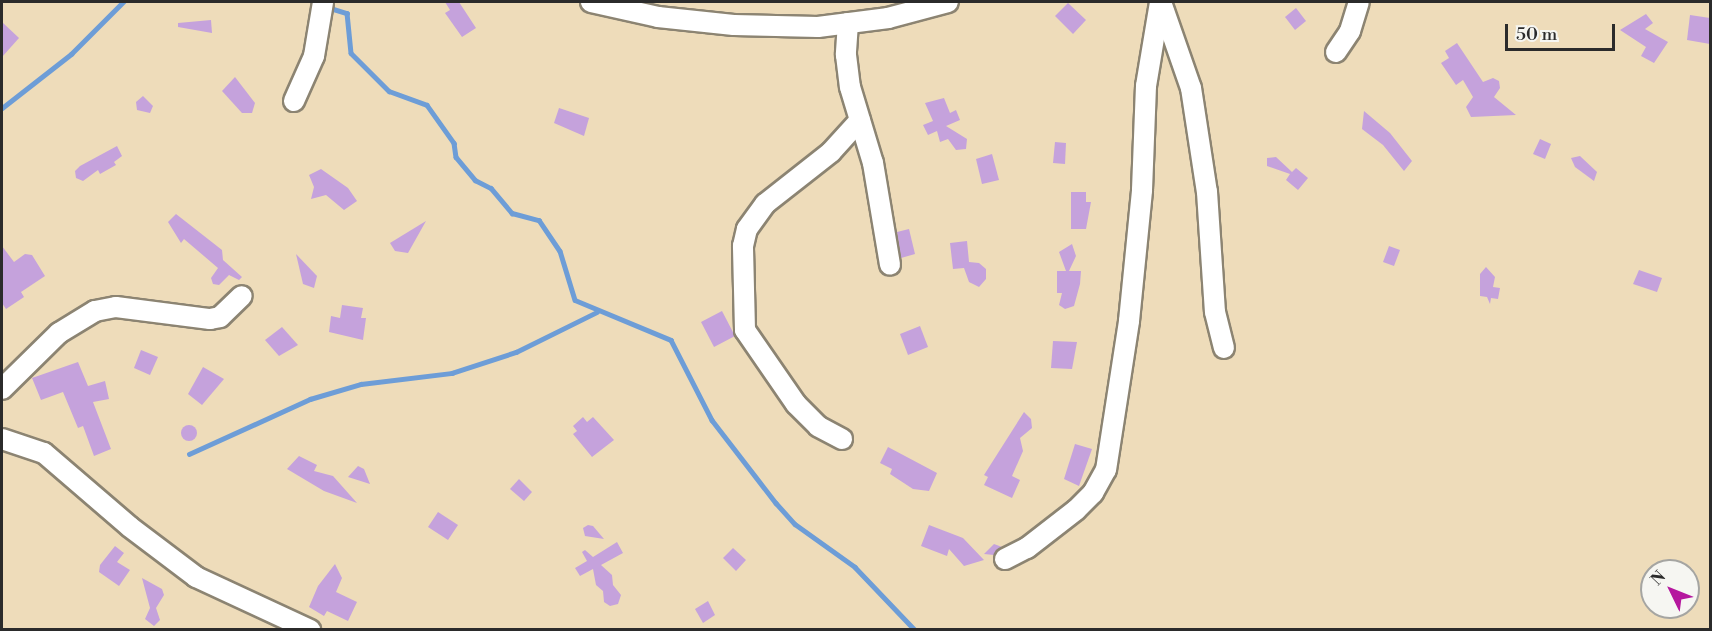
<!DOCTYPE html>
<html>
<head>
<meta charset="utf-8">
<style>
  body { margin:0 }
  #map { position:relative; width:1712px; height:631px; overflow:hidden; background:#eedcba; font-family:"Libre Bodoni",serif }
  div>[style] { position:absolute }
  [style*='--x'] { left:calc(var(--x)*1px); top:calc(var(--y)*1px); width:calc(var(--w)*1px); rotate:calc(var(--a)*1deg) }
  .stream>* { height:4.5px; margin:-2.25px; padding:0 2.25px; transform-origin:2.25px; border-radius:2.25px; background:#6d9dd7 }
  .building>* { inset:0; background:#c5a2dc }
  .round { border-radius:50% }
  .roads { filter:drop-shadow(2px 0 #8c8472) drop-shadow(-2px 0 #8c8472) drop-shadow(0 2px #8c8472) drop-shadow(0 -2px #8c8472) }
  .minor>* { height:20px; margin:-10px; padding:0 10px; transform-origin:10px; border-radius:10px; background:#fff }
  span { translate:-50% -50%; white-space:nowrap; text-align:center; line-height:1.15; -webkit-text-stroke:6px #f6f6f2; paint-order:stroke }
  .frame { position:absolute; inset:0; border:3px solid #2b2b2b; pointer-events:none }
  .north { position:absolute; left:1640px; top:559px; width:60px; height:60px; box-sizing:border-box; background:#f6f6f2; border:2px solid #a5a5a2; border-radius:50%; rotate:313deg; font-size:16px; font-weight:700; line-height:24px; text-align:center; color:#2b2b2b }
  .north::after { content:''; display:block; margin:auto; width:21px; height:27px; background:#b5179e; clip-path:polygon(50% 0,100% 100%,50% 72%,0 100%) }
  .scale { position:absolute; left:1505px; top:24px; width:110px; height:27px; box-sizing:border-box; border:3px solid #2b2b2b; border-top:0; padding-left:8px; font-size:18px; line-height:21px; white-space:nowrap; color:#2b2b2b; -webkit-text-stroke:4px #f6f6f2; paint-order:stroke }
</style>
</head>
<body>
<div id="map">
  <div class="stream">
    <div style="--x:327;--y:7;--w:21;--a:17"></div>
    <div style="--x:347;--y:13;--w:40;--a:84.3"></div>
    <div style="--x:351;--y:53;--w:54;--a:45"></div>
    <div style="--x:389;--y:91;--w:40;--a:20.2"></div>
    <div style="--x:427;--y:105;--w:47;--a:54.6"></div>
    <div style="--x:454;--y:143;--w:14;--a:82"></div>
    <div style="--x:456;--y:157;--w:30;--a:50"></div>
    <div style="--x:475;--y:180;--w:18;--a:27"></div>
    <div style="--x:491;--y:188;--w:33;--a:50"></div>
    <div style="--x:512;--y:213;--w:28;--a:15"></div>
    <div style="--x:539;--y:220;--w:37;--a:56"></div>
    <div style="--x:560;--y:251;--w:51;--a:73"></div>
    <div style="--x:575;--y:300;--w:104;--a:22.6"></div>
    <div style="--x:671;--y:340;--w:90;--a:62.9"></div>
    <div style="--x:712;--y:420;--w:105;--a:52.4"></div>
    <div style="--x:776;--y:503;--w:28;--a:48"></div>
    <div style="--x:795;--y:524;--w:74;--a:35.6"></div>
    <div style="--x:855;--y:567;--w:87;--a:46.4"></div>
    <div style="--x:2;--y:108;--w:88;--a:-38"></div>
    <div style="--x:71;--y:54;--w:74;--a:-45"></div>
    <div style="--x:189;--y:454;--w:133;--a:-24.4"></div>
    <div style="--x:310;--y:399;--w:53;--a:-16.4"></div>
    <div style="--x:361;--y:384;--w:92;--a:-6.9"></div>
    <div style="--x:452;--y:373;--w:67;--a:-18.2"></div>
    <div style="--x:516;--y:352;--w:90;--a:-26.3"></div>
  </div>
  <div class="building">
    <div style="clip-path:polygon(445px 2px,459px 2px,476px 28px,462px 37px,445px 13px,450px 10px)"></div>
    <div style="clip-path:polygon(1068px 3px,1086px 20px,1073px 34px,1055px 16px)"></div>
    <div style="clip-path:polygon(1296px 8px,1306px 21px,1295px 30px,1285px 17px)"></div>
    <div style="clip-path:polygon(1646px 14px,1653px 23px,1645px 29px,1668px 42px,1654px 63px,1641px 56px,1646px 47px,1620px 30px)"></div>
    <div style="clip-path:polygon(1690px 15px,1710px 18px,1710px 44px,1687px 40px)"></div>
    <div style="clip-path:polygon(211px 20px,212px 33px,178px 27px,178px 23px)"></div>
    <div style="clip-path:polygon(2px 22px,19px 38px,2px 57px)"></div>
    <div style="clip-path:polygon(1457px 43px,1483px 82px,1493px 78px,1499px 81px,1500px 88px,1494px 97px,1516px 115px,1471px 117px,1466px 107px,1473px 97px,1463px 80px,1456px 85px,1441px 63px,1449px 58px,1445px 51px)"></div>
    <div style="clip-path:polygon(235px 77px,255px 103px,252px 113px,242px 113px,222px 91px)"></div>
    <div style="clip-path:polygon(143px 96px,153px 106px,150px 113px,137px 110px,136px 102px)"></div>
    <div style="clip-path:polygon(944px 98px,950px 113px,956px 110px,960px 120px,946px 126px,967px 139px,966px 149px,956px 150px,948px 139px,940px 142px,937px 131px,928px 135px,923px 125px,933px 121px,925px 103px)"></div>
    <div style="clip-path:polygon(559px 108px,589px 118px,584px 136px,554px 123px)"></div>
    <div style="clip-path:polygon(1364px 111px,1390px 133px,1412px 161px,1404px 171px,1383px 145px,1362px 129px)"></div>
    <div style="clip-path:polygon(1540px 139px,1551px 144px,1545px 159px,1533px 154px)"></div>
    <div style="clip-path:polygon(1055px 142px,1066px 143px,1065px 164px,1053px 163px)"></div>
    <div style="clip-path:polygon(117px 146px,122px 156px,114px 162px,116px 165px,100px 174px,98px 170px,83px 181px,76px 178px,75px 171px,80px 166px)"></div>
    <div style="clip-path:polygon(992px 154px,999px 180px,982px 184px,976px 159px)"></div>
    <div style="clip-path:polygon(1580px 156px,1597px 172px,1594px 181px,1575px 167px,1571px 158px)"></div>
    <div style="clip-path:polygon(1276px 157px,1292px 172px,1296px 168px,1308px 178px,1298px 190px,1286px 180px,1290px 174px,1267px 166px,1267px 158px)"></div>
    <div style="clip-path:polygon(321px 169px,348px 188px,357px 201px,344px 210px,326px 195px,311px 199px,314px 187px,309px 175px)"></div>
    <div style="clip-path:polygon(1071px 192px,1086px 192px,1086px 202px,1091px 202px,1086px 229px,1071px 229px)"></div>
    <div style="clip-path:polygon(176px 214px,222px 250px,223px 260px,242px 277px,239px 280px,229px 275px,219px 285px,213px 284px,211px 278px,218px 268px,184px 239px,181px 243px,168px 222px)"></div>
    <div style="clip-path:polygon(426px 221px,408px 253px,395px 251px,390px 243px)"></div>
    <div style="clip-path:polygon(909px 229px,915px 254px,901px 258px,897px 232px)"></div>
    <div style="clip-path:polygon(967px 241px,969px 262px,979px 263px,986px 269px,986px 279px,979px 287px,969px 282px,964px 268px,953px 269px,950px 243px)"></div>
    <div style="clip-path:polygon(1072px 244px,1076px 256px,1069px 271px,1081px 271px,1080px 284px,1074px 306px,1065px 309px,1059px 305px,1062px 293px,1057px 293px,1057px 271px,1066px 271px,1059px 252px)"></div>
    <div style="clip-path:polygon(2px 246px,14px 262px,25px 254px,32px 255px,45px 276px,21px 292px,24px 297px,6px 309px,2px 303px)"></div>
    <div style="clip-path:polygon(1389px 246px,1400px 250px,1394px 266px,1383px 262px)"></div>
    <div style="clip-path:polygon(296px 254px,317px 276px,314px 288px,303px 284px)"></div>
    <div style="clip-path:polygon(1486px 267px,1495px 277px,1493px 287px,1500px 288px,1498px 299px,1491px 298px,1490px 304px,1487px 297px,1480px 296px,1480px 274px)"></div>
    <div style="clip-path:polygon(1639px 270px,1662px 278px,1657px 292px,1633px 284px)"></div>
    <div style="clip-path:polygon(342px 305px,363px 308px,361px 318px,366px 318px,363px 340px,329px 332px,331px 316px,340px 318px)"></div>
    <div style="clip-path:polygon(722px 311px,735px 336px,714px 347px,701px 322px)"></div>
    <div style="clip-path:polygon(920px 326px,928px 347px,908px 355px,900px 334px)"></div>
    <div style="clip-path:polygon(282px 327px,298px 345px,279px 356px,265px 340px)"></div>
    <div style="clip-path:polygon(1053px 341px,1077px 342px,1072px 369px,1051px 368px)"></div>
    <div style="clip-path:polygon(141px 350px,158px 357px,150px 375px,134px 368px)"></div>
    <div style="clip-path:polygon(78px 362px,88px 386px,105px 381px,109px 399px,93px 402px,111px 449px,94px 456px,83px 426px,78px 428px,63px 392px,41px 400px,32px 378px)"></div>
    <div style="clip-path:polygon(203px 367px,224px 379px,202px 405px,188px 394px)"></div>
    <div style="clip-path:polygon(1024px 412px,1031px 419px,1032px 428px,1020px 438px,1023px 451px,1012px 476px,1020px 480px,1012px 498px,984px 485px,988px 477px,984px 475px)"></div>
    <div style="clip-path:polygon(583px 417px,587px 422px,593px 417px,614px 440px,592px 457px,573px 434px,577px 431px,573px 426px)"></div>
    <div class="round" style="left:181px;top:425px;width:16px;height:16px"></div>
    <div style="clip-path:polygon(1075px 444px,1092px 449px,1079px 486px,1064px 479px)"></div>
    <div style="clip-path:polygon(888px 447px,937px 473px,929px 491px,913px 489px,890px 474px,892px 469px,880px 463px)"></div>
    <div style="clip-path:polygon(299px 456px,317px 465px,314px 471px,333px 476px,357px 503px,324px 491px,287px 469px)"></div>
    <div style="clip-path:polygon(358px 466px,364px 469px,370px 484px,348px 477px)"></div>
    <div style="clip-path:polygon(519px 479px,532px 492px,524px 501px,510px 489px)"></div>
    <div style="clip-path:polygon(438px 512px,458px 525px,448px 540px,428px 527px)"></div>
    <div style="clip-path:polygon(588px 525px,593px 526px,604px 539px,585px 536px,583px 528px)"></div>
    <div style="clip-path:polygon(929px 525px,963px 538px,984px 560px,964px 566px,949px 549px,947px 556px,921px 546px)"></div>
    <div style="clip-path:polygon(617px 542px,623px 553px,601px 565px,612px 575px,613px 585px,621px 595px,618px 604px,610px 606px,604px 602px,603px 591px,596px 585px,593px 569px,580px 576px,575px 568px,587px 561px,582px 552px,585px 550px,593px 557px)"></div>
    <div style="clip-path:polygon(994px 544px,1002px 547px,994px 555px,984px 554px)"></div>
    <div style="clip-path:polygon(115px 546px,124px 553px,117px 562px,130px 570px,119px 586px,99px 572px,100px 565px)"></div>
    <div style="clip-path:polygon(733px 548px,746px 560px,736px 571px,723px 558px)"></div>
    <div style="clip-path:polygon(335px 564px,342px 578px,336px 592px,357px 602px,348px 621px,327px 611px,324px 616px,309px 607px,318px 586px)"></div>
    <div style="clip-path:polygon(142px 578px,162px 589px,164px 595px,156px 608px,160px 620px,154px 626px,145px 619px,150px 608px)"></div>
    <div style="clip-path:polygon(708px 601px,715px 615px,703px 623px,695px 609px)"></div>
  </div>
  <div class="roads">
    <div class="minor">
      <div style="--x:591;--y:2;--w:69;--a:12.6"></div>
      <div style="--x:658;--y:17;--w:76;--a:6"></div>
      <div style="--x:734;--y:25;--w:84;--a:1.4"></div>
      <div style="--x:818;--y:27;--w:71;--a:-7.3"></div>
      <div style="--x:888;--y:18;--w:62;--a:-14.9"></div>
      <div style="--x:1161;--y:2;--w:91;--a:70.8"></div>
      <div style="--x:1191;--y:88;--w:105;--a:81.3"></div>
      <div style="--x:1207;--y:192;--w:120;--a:86.2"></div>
      <div style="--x:1215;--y:312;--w:37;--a:76"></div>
      <div style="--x:848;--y:23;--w:32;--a:94"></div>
      <div style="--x:846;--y:55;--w:32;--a:83"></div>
      <div style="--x:850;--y:87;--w:79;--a:73.2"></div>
      <div style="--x:873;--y:163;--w:103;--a:80.5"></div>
      <div style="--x:1336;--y:52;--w:25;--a:-56"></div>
      <div style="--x:1350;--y:31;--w:30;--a:-73"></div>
      <div style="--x:294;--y:101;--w:49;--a:-66"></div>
      <div style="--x:314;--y:56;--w:55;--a:-80.5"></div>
      <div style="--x:2;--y:389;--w:80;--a:-44.5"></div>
      <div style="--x:59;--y:333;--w:42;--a:-31.4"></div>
      <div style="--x:95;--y:311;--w:21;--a:-11"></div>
      <div style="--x:116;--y:307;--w:95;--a:7.3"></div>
      <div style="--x:210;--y:319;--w:10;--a:-11"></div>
      <div style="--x:220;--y:317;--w:30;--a:-44"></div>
      <div style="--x:2;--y:439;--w:44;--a:18.4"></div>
      <div style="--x:44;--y:453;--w:113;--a:40.7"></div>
      <div style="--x:130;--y:527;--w:83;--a:37.1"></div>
      <div style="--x:196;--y:577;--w:126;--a:24.9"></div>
      <div style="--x:842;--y:439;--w:27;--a:-152"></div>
      <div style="--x:818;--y:426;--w:31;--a:-135"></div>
      <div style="--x:796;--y:404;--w:90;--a:-124.6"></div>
      <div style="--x:745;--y:330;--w:84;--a:-91.4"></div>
      <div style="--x:743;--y:246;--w:17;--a:-77"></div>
      <div style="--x:747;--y:229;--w:31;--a:-54"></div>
      <div style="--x:765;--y:204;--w:84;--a:-38.2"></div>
      <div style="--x:831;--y:152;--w:43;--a:-47.8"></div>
      <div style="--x:1005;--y:559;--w:25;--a:-27"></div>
      <div style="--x:1027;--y:548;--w:62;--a:-37.8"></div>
      <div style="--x:1076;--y:510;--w:24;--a:-45"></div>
      <div style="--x:1093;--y:493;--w:26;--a:-61"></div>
      <div style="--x:1106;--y:470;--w:151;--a:-81.2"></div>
      <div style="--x:1129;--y:321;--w:132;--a:-84.3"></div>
      <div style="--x:1142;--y:190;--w:104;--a:-87.8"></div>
      <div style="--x:1146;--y:86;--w:85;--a:-80.5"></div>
    </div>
  </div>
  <div class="frame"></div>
  <div class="north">N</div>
  <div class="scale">50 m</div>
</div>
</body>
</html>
